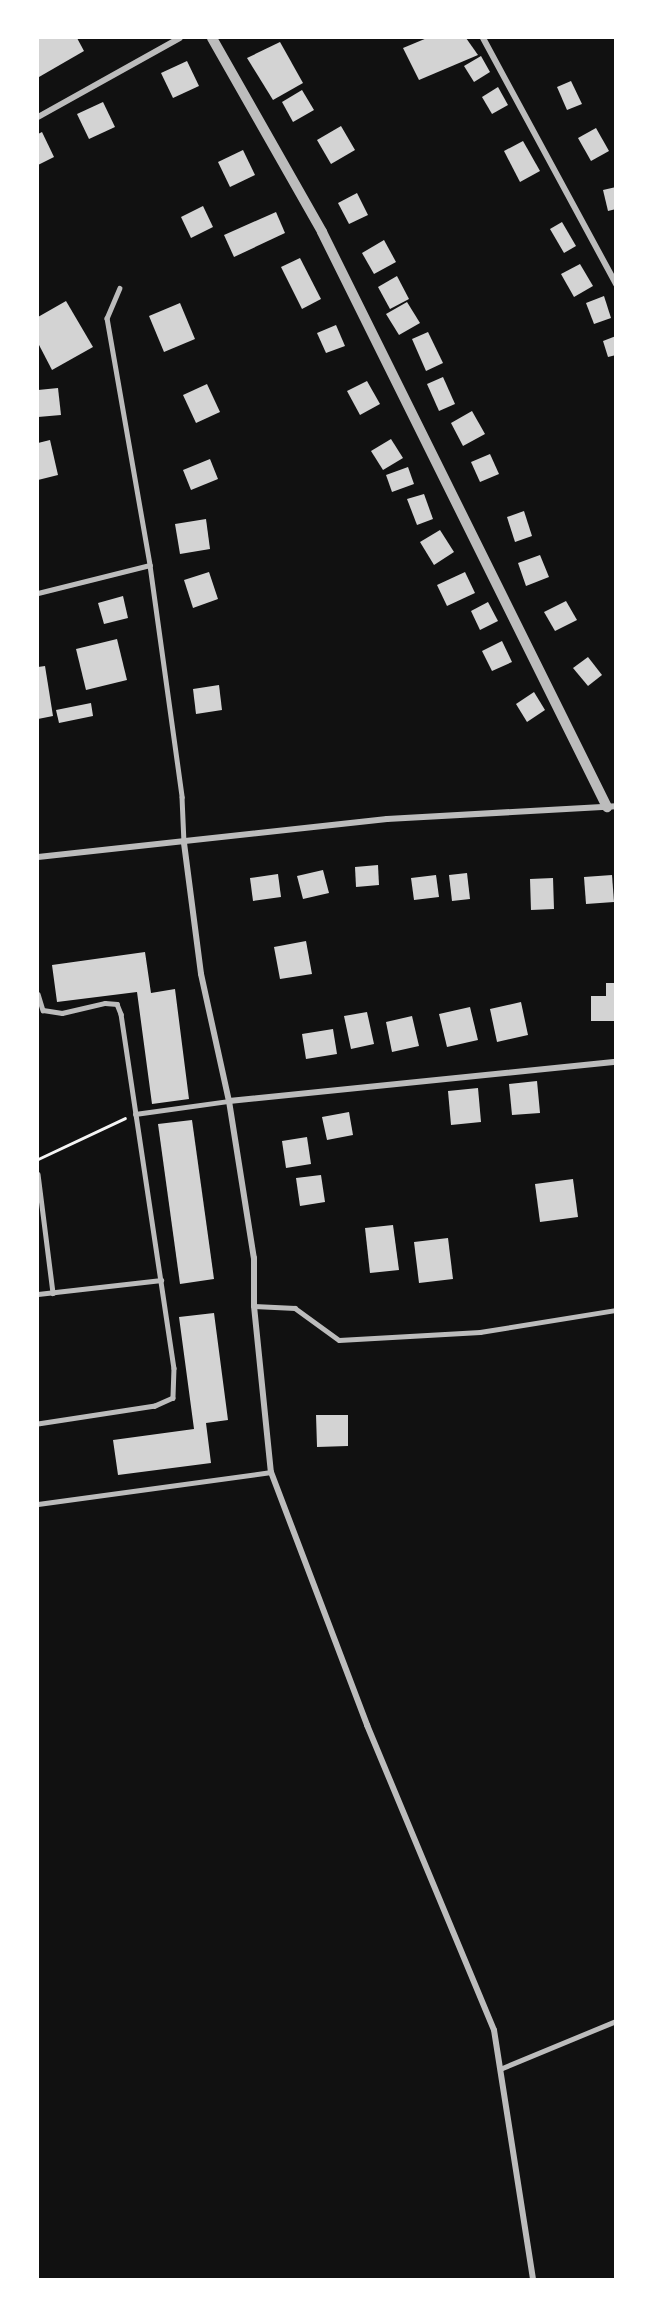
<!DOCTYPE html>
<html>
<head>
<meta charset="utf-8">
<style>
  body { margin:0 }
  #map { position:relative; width:653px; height:2317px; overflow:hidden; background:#111; font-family:Merriweather,serif }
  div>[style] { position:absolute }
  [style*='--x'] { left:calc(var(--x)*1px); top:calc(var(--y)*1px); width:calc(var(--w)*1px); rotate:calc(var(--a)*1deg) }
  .building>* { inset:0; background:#d3d3d3 }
  .path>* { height:3px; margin:-1.5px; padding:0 1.5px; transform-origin:1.5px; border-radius:1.5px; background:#f5f5f5 }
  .service>* { height:4.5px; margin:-2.25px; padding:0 2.25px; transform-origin:2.25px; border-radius:2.25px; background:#bcbcbc }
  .minor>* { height:6px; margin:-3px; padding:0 3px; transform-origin:3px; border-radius:3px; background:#bcbcbc }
  .tertiary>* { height:10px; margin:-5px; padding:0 5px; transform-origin:5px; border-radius:5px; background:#bcbcbc }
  span { translate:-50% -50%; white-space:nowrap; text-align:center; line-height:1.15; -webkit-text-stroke:6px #fff; paint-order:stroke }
  .frame { position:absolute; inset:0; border:39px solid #fff; pointer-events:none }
</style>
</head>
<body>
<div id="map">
  <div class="building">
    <div style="clip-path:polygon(38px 38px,77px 38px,84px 51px,39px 77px)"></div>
    <div style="clip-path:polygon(427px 38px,466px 38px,478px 55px,419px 80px,403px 48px)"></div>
    <div style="clip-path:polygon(280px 42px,303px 83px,273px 100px,247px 58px)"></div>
    <div style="clip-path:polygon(481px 56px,490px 72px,474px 82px,464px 66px)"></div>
    <div style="clip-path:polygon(187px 61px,199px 86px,173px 98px,161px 73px)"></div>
    <div style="clip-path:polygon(571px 81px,582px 104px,567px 110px,557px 87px)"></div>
    <div style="clip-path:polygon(498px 87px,508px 105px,492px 114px,482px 97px)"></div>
    <div style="clip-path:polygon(302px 90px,314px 110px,293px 122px,282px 102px)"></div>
    <div style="clip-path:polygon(103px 102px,115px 127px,89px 139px,77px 114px)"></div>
    <div style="clip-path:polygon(341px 126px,355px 150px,331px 164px,317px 140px)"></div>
    <div style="clip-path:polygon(596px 128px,609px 151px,591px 161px,578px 138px)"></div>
    <div style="clip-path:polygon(42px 132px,54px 157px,38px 165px,38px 134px)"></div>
    <div style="clip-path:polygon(523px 141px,540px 171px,520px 182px,504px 151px)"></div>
    <div style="clip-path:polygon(243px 150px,255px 175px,230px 187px,218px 162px)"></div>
    <div style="clip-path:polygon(616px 187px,616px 209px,608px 211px,603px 190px)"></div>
    <div style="clip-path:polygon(357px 193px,368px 215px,349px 224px,338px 203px)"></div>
    <div style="clip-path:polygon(203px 206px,213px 227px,191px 238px,181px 217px)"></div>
    <div style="clip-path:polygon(276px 212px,285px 233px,234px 257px,224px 235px)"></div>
    <div style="clip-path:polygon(562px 222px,576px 246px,564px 253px,550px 229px)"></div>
    <div style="clip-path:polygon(384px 240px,396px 262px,374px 274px,362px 253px)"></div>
    <div style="clip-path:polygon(300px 258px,321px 299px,302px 309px,281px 267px)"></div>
    <div style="clip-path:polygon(580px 264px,593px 286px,574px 297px,561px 274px)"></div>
    <div style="clip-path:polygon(397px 276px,409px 299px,390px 309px,378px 287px)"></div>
    <div style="clip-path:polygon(604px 296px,611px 318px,594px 324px,586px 303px)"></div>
    <div style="clip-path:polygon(66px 301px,93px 347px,52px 370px,38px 343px,38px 317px)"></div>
    <div style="clip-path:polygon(407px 302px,420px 323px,399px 335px,386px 314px)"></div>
    <div style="clip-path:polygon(180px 303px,195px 339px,164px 352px,149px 316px)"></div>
    <div style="clip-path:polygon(336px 325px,345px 346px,326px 353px,317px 333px)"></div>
    <div style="clip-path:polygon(428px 332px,443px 363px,426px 371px,412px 339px)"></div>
    <div style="clip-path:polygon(616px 336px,616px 355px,608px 357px,603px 341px)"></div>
    <div style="clip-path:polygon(443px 377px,455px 404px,439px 411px,427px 384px)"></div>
    <div style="clip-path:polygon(367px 381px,380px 404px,360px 415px,347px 391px)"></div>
    <div style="clip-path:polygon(207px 384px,220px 412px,196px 423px,183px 395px)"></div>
    <div style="clip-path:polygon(58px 388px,61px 415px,38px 417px,38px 390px)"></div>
    <div style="clip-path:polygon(472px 411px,485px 434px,463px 446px,451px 423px)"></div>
    <div style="clip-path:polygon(391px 439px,403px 458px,383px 470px,371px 451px)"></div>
    <div style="clip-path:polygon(50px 440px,58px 475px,38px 480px,38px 443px)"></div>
    <div style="clip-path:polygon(490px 454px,499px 474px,480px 482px,471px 462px)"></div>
    <div style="clip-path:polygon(210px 459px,218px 479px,191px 490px,183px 470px)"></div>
    <div style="clip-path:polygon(408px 467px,414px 484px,392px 492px,386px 475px)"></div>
    <div style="clip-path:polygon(424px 494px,433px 519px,417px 525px,407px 499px)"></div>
    <div style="clip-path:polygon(524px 511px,532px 536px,515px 542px,507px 517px)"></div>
    <div style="clip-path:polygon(206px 519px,210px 549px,180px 554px,175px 524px)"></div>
    <div style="clip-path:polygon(440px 530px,454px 552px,434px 565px,420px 542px)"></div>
    <div style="clip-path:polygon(540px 555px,549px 577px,526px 586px,518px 563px)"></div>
    <div style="clip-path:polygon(209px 572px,218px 599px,193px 608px,184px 580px)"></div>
    <div style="clip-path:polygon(465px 572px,475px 593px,447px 606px,437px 585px)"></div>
    <div style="clip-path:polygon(123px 596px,128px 618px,104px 624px,98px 603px)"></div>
    <div style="clip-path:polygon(566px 601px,577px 620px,555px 631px,544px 612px)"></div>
    <div style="clip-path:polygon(488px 602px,498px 621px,480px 630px,471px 611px)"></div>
    <div style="clip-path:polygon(117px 639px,127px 680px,86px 690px,76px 649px)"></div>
    <div style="clip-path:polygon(502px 641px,512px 662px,492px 671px,482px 651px)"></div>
    <div style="clip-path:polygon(588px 657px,602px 675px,588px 686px,573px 668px)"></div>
    <div style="clip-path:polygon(45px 666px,53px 716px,38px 719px,38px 667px)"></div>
    <div style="clip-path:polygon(219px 685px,222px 710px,196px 714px,193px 689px)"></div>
    <div style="clip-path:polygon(534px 692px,545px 710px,527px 722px,516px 704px)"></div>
    <div style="clip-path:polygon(91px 703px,93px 716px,59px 723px,56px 710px)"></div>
    <div style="clip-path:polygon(378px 865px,379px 885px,356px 887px,355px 867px)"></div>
    <div style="clip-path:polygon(323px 870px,329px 893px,303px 899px,297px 876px)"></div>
    <div style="clip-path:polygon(467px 873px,470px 899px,452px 901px,449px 875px)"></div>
    <div style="clip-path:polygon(278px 874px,281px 897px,253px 901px,250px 878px)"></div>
    <div style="clip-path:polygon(436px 875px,439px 897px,414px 900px,411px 878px)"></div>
    <div style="clip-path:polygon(612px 875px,614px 902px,586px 904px,584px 877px)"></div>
    <div style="clip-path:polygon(553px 878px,554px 909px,531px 910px,530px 879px)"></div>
    <div style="clip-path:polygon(306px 941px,312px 974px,280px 979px,274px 947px)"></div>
    <div style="clip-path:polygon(145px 952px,151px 993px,175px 989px,189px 1099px,152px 1104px,137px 992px,57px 1002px,52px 965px)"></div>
    <div style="clip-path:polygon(606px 983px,616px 983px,616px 1021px,591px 1021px,591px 996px,606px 996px)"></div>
    <div style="clip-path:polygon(521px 1002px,528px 1035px,497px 1042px,490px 1009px)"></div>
    <div style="clip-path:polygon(470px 1007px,478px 1040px,447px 1047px,439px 1014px)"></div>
    <div style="clip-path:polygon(367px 1012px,374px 1044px,351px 1049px,344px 1016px)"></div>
    <div style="clip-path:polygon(412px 1016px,419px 1046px,392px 1052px,386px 1022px)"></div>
    <div style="clip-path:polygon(333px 1029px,337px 1054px,306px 1059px,302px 1034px)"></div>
    <div style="clip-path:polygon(537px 1081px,540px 1113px,512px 1115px,509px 1084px)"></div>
    <div style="clip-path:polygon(478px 1088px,481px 1122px,451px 1125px,448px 1091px)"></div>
    <div style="clip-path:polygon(349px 1112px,353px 1135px,327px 1140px,322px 1117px)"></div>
    <div style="clip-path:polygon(192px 1120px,214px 1279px,180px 1284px,158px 1124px)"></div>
    <div style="clip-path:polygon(307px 1137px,311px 1164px,286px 1168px,282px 1141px)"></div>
    <div style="clip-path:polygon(321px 1175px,325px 1202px,300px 1206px,296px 1178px)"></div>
    <div style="clip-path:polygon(573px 1179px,578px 1217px,540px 1222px,535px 1184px)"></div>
    <div style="clip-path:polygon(393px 1225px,399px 1270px,370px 1273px,365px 1228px)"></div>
    <div style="clip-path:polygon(448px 1238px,453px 1279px,419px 1283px,414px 1242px)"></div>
    <div style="clip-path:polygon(214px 1313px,228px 1420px,206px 1423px,211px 1463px,118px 1475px,113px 1440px,194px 1429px,179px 1317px)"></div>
    <div style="clip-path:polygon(316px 1415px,348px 1415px,348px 1446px,317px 1447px)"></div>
  </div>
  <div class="path">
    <div style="--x:38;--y:1159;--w:96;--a:-25.2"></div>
  </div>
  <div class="service">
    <div style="--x:120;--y:288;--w:33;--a:113"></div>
    <div style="--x:107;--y:318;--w:251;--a:80.1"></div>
    <div style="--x:150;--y:565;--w:234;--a:82.1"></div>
    <div style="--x:182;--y:797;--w:46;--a:87.5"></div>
    <div style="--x:38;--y:593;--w:115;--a:-14"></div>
    <div style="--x:38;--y:994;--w:17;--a:73"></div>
    <div style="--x:43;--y:1010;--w:19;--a:9"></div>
    <div style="--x:62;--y:1013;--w:44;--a:-13.1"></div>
    <div style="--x:105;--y:1003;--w:12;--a:5"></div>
    <div style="--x:117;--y:1004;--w:11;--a:68"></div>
    <div style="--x:121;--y:1014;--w:358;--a:81.5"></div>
    <div style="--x:174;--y:1368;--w:30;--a:92"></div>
    <div style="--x:173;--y:1398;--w:20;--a:156"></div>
    <div style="--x:155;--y:1406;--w:118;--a:171.3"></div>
    <div style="--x:135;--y:1114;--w:95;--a:-7.9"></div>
    <div style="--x:38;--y:1174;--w:120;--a:82.8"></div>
    <div style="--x:38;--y:1294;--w:124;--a:-6.5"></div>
    <div style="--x:254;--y:1306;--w:41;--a:2.8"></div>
    <div style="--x:295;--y:1308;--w:54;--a:36"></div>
    <div style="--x:339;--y:1340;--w:141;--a:-3.2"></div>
    <div style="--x:480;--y:1332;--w:138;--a:-9.2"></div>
    <div style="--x:38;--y:1504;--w:235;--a:-7.8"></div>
    <div style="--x:500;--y:2069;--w:126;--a:-22.5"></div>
  </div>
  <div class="minor">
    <div style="--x:483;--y:38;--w:280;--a:61.6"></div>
    <div style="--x:38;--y:117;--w:162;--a:-29.1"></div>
    <div style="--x:184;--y:843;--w:132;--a:82.6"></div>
    <div style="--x:201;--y:974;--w:130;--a:77.6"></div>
    <div style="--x:229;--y:1101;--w:159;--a:81"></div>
    <div style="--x:254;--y:1258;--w:48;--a:90"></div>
    <div style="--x:254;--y:1306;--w:167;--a:84.2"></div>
    <div style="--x:271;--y:1472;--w:271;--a:69.2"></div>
    <div style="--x:367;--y:1725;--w:330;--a:67.4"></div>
    <div style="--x:494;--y:2030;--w:253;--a:81.1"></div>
    <div style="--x:38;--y:857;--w:351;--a:-6.2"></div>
    <div style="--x:387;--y:819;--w:229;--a:-3.2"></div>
    <div style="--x:229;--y:1101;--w:389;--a:-5.8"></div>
  </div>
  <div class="tertiary">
    <div style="--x:212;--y:38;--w:223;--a:60.4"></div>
    <div style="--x:322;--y:232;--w:642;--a:63.63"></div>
  </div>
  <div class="frame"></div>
</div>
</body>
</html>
